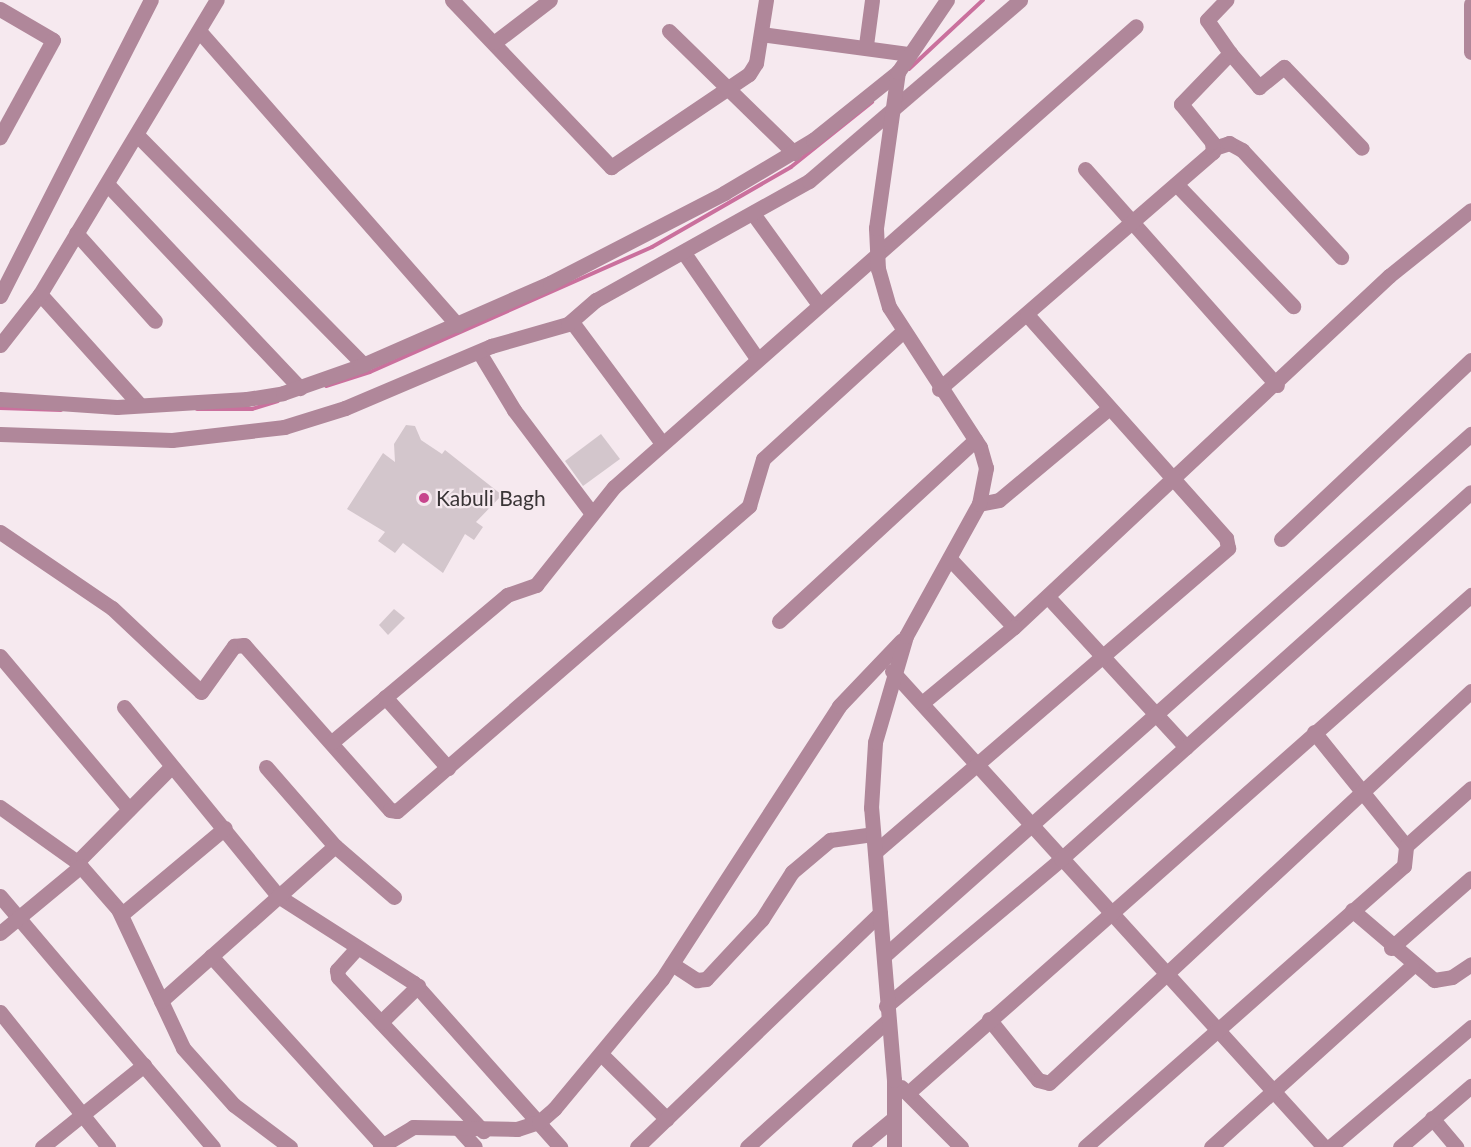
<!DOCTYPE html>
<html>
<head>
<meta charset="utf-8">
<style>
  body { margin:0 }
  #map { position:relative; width:1471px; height:1147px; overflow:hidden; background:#f6e9ef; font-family:Lato,sans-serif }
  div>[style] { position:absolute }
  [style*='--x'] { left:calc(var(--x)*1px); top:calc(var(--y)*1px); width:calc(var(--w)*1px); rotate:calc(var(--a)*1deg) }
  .stream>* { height:4px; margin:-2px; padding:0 2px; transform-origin:2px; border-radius:2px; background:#ca709d }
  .building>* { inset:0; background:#d3c6cc }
  .minor>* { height:15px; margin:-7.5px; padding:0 7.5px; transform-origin:7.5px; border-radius:7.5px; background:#b0879a }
  .dots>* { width:16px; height:16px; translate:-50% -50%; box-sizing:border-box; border:3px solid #f6e9ef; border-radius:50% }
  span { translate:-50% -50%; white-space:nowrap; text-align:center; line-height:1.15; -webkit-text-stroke:4.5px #f6e9ef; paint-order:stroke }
  .poi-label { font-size:21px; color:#393436 }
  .left { translate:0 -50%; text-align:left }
</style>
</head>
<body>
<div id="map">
  <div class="stream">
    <div style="--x:909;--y:69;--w:101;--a:-43"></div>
    <div style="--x:326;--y:386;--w:46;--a:-17.7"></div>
    <div style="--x:370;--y:372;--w:308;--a:-23.9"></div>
    <div style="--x:652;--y:247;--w:160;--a:-29.9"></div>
    <div style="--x:791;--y:167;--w:104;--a:-38.7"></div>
    <div style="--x:0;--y:408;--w:61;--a:1.9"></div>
    <div style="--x:197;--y:409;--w:55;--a:0"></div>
    <div style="--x:252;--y:409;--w:27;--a:-17"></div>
  </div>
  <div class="building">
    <div style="clip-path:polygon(406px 425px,415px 426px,421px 440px,442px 454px,445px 450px,502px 495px,476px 522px,483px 527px,474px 540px,465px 534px,443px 573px,403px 543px,395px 553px,378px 541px,385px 532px,347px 509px,383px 453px,395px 462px,394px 444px)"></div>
    <div style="clip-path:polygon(601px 434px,620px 459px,583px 486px,565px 461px)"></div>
    <div style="clip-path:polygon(394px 609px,405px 618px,388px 635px,379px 625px)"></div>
  </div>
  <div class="minor">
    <div style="--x:452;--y:0;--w:231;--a:46.4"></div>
    <div style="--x:611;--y:167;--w:166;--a:-34"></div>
    <div style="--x:749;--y:74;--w:13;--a:-58"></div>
    <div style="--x:756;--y:63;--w:64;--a:-81"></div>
    <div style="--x:1471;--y:4;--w:48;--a:90"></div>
    <div style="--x:0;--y:9;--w:61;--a:30.3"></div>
    <div style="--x:53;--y:40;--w:111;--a:118.7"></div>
    <div style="--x:669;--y:31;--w:175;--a:44.3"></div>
    <div style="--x:200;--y:32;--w:390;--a:48.7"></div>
    <div style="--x:761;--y:34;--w:148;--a:7.7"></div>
    <div style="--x:495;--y:42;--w:69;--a:-37.4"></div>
    <div style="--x:866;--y:45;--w:45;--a:-82.4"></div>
    <div style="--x:1230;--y:53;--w:45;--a:49.5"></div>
    <div style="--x:1259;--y:87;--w:32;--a:-39"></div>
    <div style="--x:1284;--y:67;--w:112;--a:46.1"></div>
    <div style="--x:139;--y:137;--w:320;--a:45.4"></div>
    <div style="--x:1214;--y:148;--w:16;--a:-18"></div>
    <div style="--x:1229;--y:143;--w:15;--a:28"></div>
    <div style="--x:1242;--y:150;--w:146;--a:47.2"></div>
    <div style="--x:1085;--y:169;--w:289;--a:48.4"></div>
    <div style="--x:107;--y:184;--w:281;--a:46.6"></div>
    <div style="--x:1177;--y:185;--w:168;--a:46.2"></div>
    <div style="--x:754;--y:215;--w:107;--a:54.1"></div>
    <div style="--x:76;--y:233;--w:118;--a:48.1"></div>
    <div style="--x:684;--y:253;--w:126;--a:55.3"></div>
    <div style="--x:40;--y:294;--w:149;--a:48"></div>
    <div style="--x:0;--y:296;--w:332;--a:-63"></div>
    <div style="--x:572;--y:322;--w:151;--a:53.4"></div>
    <div style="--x:0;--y:345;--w:65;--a:-51.9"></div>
    <div style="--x:40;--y:294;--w:343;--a:-59"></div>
    <div style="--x:479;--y:352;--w:68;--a:58.9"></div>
    <div style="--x:514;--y:410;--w:128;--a:53"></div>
    <div style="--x:939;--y:389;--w:362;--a:-40.9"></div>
    <div style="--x:1213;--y:152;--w:10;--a:-96"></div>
    <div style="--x:1212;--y:142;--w:49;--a:-129.2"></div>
    <div style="--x:1181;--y:104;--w:71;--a:-46.1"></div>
    <div style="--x:1230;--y:53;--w:40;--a:-124.9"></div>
    <div style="--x:1207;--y:20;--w:28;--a:-46"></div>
    <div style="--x:0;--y:399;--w:117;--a:3.9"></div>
    <div style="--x:117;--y:407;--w:130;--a:-3.5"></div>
    <div style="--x:247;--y:399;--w:36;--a:-9"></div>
    <div style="--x:283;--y:393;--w:82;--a:-19.3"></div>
    <div style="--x:360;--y:366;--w:207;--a:-23.6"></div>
    <div style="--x:550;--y:283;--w:196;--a:-27.3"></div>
    <div style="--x:724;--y:193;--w:104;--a:-30.8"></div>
    <div style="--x:813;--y:140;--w:109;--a:-38.7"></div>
    <div style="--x:0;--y:434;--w:172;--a:2"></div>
    <div style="--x:172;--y:440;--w:113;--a:-6.6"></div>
    <div style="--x:284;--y:427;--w:64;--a:-17.3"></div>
    <div style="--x:345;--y:408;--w:159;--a:-23"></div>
    <div style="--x:491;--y:346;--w:80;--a:-15.9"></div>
    <div style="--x:568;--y:324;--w:37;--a:-41"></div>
    <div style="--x:596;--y:300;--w:244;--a:-29.2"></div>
    <div style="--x:809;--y:181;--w:278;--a:-40.6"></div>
    <div style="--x:979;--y:504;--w:20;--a:-11"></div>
    <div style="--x:999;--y:500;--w:142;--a:-39.9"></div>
    <div style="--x:0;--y:532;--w:135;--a:34.2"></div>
    <div style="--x:112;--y:608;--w:122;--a:43.3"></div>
    <div style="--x:201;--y:692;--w:57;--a:-54.3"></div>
    <div style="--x:234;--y:646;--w:10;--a:-6"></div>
    <div style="--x:244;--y:645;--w:220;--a:48.5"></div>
    <div style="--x:390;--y:810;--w:7;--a:8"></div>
    <div style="--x:397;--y:811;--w:466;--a:-40.9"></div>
    <div style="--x:749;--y:506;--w:49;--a:-73.4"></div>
    <div style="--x:763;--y:459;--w:188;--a:-42.4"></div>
    <div style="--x:1281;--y:539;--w:261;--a:-43.3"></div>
    <div style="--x:950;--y:559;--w:93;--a:46.7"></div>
    <div style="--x:1014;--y:627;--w:514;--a:-43.11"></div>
    <div style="--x:1389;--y:276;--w:105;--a:-38.8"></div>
    <div style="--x:1048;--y:597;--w:204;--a:47.4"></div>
    <div style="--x:779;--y:621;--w:267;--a:-42.7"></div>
    <div style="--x:0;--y:656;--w:200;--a:49.9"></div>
    <div style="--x:892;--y:671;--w:643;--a:47.77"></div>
    <div style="--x:385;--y:697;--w:95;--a:48.4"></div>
    <div style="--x:922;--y:703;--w:119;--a:-39.6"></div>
    <div style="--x:124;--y:707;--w:244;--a:50.8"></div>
    <div style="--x:278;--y:896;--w:161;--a:32.6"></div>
    <div style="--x:414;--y:983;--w:220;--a:48.3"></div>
    <div style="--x:1314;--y:732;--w:146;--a:51.1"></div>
    <div style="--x:1406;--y:846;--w:87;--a:-41.7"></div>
    <div style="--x:332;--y:742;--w:229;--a:-40"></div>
    <div style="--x:507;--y:595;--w:31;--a:-19"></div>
    <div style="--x:536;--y:585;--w:125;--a:-51.5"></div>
    <div style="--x:614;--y:487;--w:696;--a:-41.45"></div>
    <div style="--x:266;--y:767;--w:105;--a:48.9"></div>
    <div style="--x:335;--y:846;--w:78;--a:40.8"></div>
    <div style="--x:0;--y:807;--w:95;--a:35.5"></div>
    <div style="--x:77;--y:862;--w:62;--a:48.9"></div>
    <div style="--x:118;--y:909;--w:153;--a:64.9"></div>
    <div style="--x:183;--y:1048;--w:76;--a:48.2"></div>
    <div style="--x:234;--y:1105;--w:70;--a:36.9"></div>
    <div style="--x:875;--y:852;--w:466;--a:-40.7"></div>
    <div style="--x:1228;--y:548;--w:10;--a:-101"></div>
    <div style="--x:1226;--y:538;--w:299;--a:-131.7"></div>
    <div style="--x:77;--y:862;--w:134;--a:-45.3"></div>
    <div style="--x:0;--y:896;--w:329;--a:49.7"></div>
    <div style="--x:1352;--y:910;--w:108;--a:40.5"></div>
    <div style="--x:1434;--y:980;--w:18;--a:-9"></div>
    <div style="--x:1452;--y:977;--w:23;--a:-34"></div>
    <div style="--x:122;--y:914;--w:134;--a:-39.9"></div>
    <div style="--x:0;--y:933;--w:105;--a:-39.6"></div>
    <div style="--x:357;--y:948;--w:30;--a:132"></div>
    <div style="--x:337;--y:970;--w:7;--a:82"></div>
    <div style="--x:338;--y:977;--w:212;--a:46.7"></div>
    <div style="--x:1391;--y:948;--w:106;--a:-41.2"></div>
    <div style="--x:211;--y:956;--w:258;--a:47.8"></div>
    <div style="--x:884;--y:956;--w:786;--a:-41.65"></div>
    <div style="--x:672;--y:964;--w:30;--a:33"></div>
    <div style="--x:697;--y:980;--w:9;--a:-6"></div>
    <div style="--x:706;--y:979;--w:82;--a:-47"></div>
    <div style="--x:762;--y:919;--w:56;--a:-57.4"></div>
    <div style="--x:792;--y:872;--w:50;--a:-40.1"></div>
    <div style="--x:830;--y:840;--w:43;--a:-7.9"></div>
    <div style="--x:161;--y:1001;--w:233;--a:-41.7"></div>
    <div style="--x:886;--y:1006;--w:229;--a:-40"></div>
    <div style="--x:1061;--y:859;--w:550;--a:-41.83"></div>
    <div style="--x:0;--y:1012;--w:173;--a:51.3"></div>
    <div style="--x:989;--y:1019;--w:78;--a:51.2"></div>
    <div style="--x:1038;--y:1080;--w:11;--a:15"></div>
    <div style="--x:1049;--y:1083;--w:576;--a:-42.89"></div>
    <div style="--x:381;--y:1022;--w:52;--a:-44.2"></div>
    <div style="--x:602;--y:1055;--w:91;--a:44.6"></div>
    <div style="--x:901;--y:1087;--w:85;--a:45"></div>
    <div style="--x:908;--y:1093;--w:752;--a:-41.49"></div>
    <div style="--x:1432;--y:1118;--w:38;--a:50"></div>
    <div style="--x:458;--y:1128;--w:25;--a:48"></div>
    <div style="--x:42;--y:1147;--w:131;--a:-38.8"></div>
    <div style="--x:380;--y:1147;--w:39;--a:-31"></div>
    <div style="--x:413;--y:1127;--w:104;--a:1.1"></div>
    <div style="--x:517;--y:1129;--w:23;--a:-18"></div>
    <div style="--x:539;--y:1122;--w:20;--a:-41"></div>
    <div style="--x:554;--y:1109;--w:169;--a:-50.3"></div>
    <div style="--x:662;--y:979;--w:325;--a:-57"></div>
    <div style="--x:839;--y:706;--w:90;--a:-46.4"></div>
    <div style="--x:637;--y:1147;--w:337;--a:-43.9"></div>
    <div style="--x:747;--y:1147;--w:188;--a:-42"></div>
    <div style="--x:859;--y:1147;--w:45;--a:-39.6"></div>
    <div style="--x:894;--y:1147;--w:67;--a:-90"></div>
    <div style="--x:894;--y:1080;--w:273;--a:-94.8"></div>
    <div style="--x:871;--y:808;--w:66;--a:-86.5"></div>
    <div style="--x:875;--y:742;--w:110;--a:-73.7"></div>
    <div style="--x:906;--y:636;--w:151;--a:-61.1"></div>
    <div style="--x:979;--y:504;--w:37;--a:-79"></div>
    <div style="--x:986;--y:468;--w:22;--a:-106"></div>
    <div style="--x:980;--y:447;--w:167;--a:-123"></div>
    <div style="--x:889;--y:307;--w:40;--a:-106"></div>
    <div style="--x:878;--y:269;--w:41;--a:-92.8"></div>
    <div style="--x:876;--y:228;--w:158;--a:-82"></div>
    <div style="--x:898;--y:72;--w:87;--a:-55.8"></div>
    <div style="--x:1085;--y:1147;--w:425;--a:-41.4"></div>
    <div style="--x:1404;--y:866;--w:20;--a:-84"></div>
    <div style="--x:1211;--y:1147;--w:270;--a:-42"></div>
    <div style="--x:1330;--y:1147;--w:185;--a:-40.4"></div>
    <div style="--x:1400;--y:1147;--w:94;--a:-40.7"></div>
  </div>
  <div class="dots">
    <div style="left:424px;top:498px;background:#c7458d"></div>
  </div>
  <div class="poi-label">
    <span class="left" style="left:436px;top:498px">Kabuli Bagh</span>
  </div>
</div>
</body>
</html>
